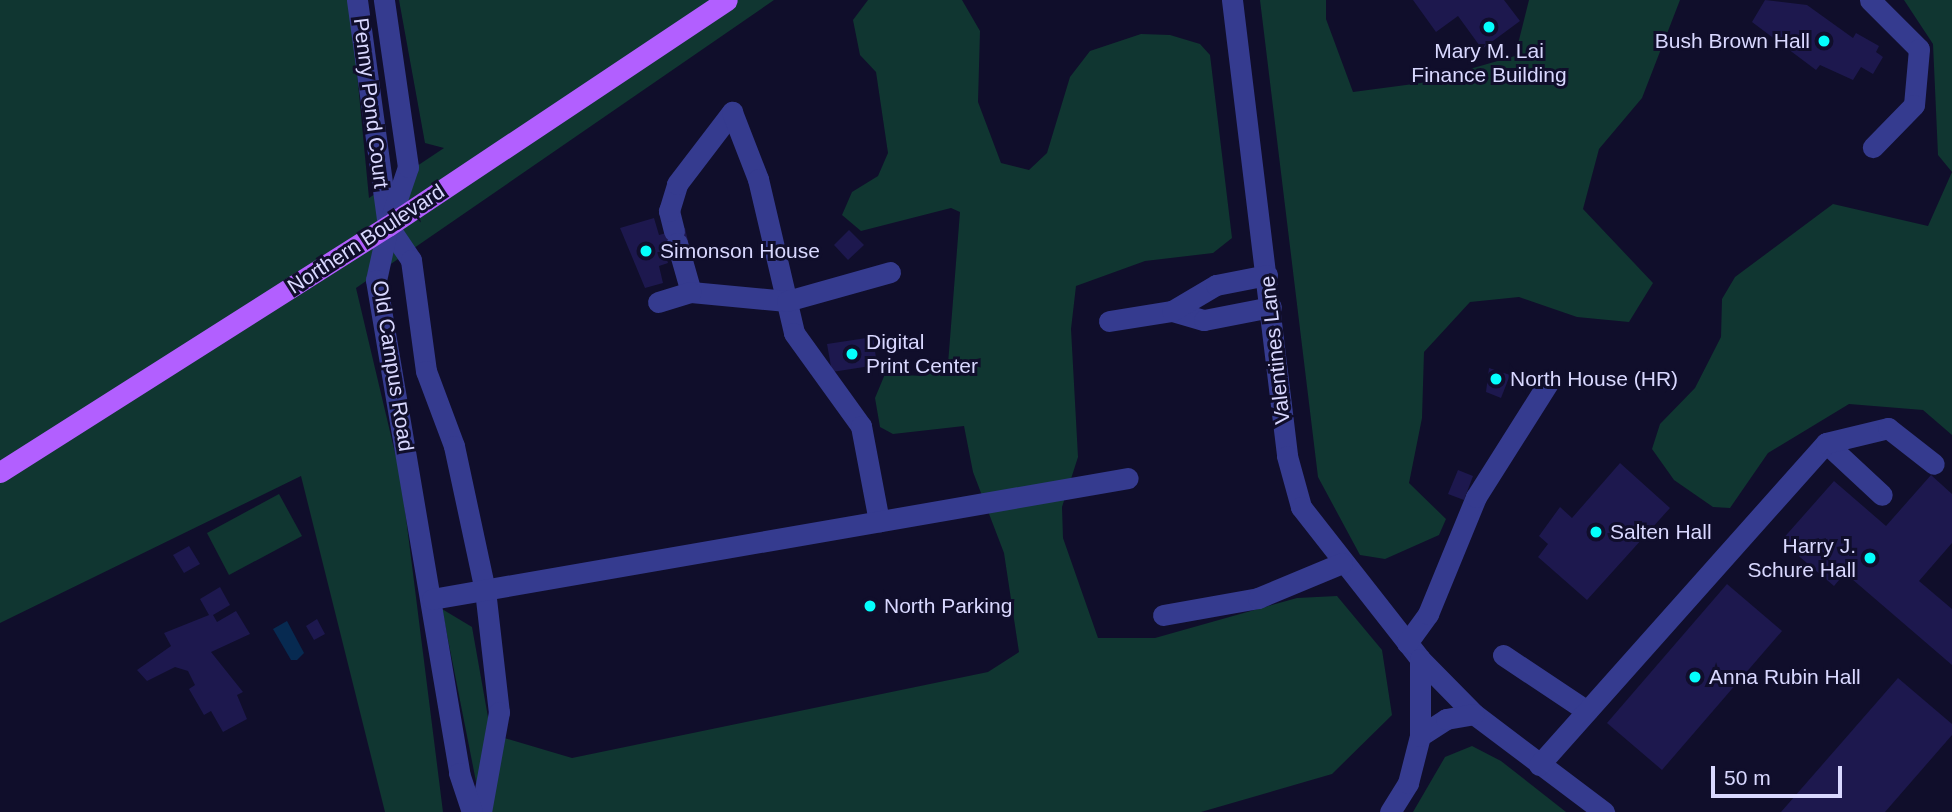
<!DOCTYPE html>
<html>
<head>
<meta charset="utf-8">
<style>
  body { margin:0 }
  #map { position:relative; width:1952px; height:812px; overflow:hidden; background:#100e2b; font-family:Arial,sans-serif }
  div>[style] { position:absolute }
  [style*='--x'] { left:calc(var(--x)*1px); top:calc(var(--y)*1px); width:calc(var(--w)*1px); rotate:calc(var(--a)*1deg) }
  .green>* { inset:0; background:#103631 }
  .water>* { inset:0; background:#072a51 }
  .building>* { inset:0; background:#1d184e }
  .minor>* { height:21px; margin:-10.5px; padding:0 10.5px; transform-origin:10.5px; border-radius:10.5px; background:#353b8f }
  .major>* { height:21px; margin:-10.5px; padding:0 10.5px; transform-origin:10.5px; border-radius:10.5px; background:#b25fff }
  .dots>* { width:19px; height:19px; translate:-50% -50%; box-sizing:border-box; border:4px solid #100e2b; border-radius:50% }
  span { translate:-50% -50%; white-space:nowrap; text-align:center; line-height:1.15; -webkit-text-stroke:6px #100e2b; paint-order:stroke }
  .poi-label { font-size:21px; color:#d9d8ff }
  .right { translate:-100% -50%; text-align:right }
  .left { translate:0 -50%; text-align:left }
  .street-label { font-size:21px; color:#d9d8ff }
  .scale { position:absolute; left:1711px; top:766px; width:131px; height:32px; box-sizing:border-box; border:4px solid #d9d8ff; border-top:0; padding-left:9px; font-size:21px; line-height:24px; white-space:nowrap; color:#d9d8ff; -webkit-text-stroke:5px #100e2b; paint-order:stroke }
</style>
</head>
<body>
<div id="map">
  <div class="green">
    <div style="clip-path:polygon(0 0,350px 0,369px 198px,444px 148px,425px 143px,399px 0,774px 0,356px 288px,401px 478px,443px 812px,385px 812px,301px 476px,0 623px)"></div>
    <div style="clip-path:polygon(868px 0,962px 0,980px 31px,978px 102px,1001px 163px,1029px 170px,1047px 153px,1070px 77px,1090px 51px,1141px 34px,1170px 35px,1200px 44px,1210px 55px,1232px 238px,1213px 253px,1145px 261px,1076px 286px,1071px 329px,1078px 457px,1062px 507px,1063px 538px,1098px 638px,1155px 638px,1297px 598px,1337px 596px,1382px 650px,1392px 715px,1332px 774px,1201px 812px,482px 812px,442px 609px,472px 627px,491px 734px,572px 758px,988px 672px,1019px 652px,1004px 553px,973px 472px,964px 426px,893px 434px,880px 427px,875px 398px,885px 374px,922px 376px,948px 364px,960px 212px,951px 208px,861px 231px,842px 215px,852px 192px,878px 176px,888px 153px,876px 72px,860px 55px,853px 20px)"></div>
    <div style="clip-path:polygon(1260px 0,1326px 0,1326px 19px,1353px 92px,1421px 83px,1515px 56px,1529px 0,1680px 0,1642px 98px,1599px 149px,1583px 209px,1653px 283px,1629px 322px,1577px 317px,1519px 297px,1470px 302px,1424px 352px,1422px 418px,1409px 483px,1446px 519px,1439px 535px,1385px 559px,1360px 555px,1318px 477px)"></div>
    <div style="clip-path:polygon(1904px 0,1952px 0,1952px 435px,1923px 410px,1849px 404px,1768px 453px,1730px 508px,1713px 507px,1674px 480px,1652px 449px,1660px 424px,1695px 388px,1721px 337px,1722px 299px,1735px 277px,1833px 204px,1928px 226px,1952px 172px,1938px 155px,1933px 44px)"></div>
    <div style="clip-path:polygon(279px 494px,302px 536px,229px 575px,207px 533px)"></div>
    <div style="clip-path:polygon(1472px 746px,1501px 761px,1566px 812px,1413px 812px,1445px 757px)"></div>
  </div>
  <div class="water">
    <div style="clip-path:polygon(287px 621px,304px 653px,297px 660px,291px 660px,273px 629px)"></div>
  </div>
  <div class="building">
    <div style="clip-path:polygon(1413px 0,1504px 0,1520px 21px,1482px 49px,1458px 16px,1436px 32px)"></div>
    <div style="clip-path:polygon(1765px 0,1807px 5px,1853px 38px,1856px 33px,1879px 46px,1876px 52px,1883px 57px,1873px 74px,1861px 67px,1853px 80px,1820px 65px,1816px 70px,1752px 22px)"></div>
    <div style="clip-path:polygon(654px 218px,659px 235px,685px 228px,688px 241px,663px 247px,668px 263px,659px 266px,663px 283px,645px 288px,620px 228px)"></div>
    <div style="clip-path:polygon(849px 230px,864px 245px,848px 260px,834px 245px)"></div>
    <div style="clip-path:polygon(873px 337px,877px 365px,832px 372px,827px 344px)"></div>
    <div style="clip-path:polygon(1489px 368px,1510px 375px,1501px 398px,1486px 392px)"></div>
    <div style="clip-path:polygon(1620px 463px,1670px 508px,1587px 600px,1538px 557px,1548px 544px,1539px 536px,1560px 507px,1572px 518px)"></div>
    <div style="clip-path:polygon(1458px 470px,1473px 476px,1464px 500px,1448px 494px)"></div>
    <div style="clip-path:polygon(1931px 475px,1952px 494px,1952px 543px,1919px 581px,1952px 609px,1952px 665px,1845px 573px,1834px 586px,1781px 541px,1834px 481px,1886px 526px)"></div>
    <div style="clip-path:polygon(189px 546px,200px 564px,184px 573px,173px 555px)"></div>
    <div style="clip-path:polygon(1727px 584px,1782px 631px,1662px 770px,1607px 723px)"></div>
    <div style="clip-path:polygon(220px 587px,230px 605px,213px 615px,217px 622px,236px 611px,250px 634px,211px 652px,243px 692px,237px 695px,247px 719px,223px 732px,211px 711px,204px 715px,189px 689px,195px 685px,188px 671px,175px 667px,147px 681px,137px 670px,171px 646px,164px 633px,209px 615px,200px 599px)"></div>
    <div style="clip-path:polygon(317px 619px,325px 634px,314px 640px,306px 626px)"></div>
    <div style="clip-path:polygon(1898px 678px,1952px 724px,1952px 735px,1885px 812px,1781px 812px)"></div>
  </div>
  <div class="minor">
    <div style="--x:357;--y:0;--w:228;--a:82.2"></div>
    <div style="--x:388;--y:226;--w:62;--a:-71.3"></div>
    <div style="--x:408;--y:167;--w:169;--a:-98.2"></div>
    <div style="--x:1232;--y:0;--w:459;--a:83.1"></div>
    <div style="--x:1287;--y:456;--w:53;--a:74.6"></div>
    <div style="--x:1301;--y:507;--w:193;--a:51.9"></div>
    <div style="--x:1420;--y:659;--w:77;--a:45.5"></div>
    <div style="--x:1474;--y:714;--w:163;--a:37"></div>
    <div style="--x:1870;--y:0;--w:69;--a:45"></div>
    <div style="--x:1919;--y:49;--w:56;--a:95.1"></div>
    <div style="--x:1914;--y:105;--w:59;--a:134.3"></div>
    <div style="--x:388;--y:226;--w:41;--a:55.9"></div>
    <div style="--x:411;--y:260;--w:112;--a:82.3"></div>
    <div style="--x:426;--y:371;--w:80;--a:69.5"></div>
    <div style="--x:454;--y:446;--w:147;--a:77.9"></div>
    <div style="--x:485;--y:590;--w:123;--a:83.5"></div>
    <div style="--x:499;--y:712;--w:102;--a:100.2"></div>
    <div style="--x:388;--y:226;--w:55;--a:102.5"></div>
    <div style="--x:376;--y:280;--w:500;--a:80.4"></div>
    <div style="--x:459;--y:773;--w:41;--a:71.6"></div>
    <div style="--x:674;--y:231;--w:21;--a:-104"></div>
    <div style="--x:669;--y:211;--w:28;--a:-73"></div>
    <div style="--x:677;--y:184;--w:91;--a:-52.6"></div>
    <div style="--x:732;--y:112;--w:72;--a:68.8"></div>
    <div style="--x:758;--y:179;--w:158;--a:76.8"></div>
    <div style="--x:794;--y:333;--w:115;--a:54.2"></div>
    <div style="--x:861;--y:426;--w:97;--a:79.3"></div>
    <div style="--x:677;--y:243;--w:51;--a:74.1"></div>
    <div style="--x:691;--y:292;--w:96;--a:5.4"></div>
    <div style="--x:787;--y:301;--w:107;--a:-15.7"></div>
    <div style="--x:658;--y:302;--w:34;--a:-17"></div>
    <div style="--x:1172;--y:311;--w:33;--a:16"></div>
    <div style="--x:1204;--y:320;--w:68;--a:-11"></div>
    <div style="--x:1109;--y:321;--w:64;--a:-9"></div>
    <div style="--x:1172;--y:311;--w:51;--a:-30.6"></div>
    <div style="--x:1216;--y:285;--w:52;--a:-11.1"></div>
    <div style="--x:1826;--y:443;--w:76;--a:42.9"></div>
    <div style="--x:432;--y:599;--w:706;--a:-9.86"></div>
    <div style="--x:1163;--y:615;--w:97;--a:-10.1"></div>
    <div style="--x:1258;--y:598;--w:91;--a:-22.6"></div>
    <div style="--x:1407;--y:643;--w:36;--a:-54"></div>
    <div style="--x:1428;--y:614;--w:126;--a:-67.7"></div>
    <div style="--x:1476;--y:497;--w:135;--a:-57.7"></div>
    <div style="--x:1503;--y:655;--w:101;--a:33.7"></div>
    <div style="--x:1420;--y:736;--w:31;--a:-33"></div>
    <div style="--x:1446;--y:719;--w:28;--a:-10"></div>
    <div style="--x:1539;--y:765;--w:431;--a:-48.3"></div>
    <div style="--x:1826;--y:443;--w:64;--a:-13.6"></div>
    <div style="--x:1888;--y:428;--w:58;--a:38"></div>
    <div style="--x:1390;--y:812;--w:34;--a:-58"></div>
    <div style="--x:1408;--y:783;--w:49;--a:-75.7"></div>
    <div style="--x:1420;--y:736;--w:77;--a:-90"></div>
  </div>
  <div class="major">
    <div style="--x:0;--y:472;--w:459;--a:-32.4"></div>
    <div style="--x:388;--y:226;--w:407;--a:-33.7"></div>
  </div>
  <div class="dots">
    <div style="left:1489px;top:27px;background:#04fffd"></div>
    <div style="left:1824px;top:41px;background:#04fffd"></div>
    <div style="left:646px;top:251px;background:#04fffd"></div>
    <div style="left:852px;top:354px;background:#04fffd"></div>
    <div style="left:1496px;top:379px;background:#04fffd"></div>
    <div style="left:1596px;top:532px;background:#04fffd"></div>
    <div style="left:1870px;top:558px;background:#04fffd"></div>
    <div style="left:870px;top:606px;background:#04fffd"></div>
    <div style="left:1695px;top:677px;background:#04fffd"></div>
  </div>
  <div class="poi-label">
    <span class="right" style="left:1810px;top:41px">Bush Brown Hall</span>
    <span style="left:1489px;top:63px">Mary M. Lai<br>Finance Building</span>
    <span class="left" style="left:660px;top:251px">Simonson House</span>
    <span class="left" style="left:866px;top:354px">Digital<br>Print Center</span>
    <span class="left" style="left:1510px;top:379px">North House (HR)</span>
    <span class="left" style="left:1610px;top:532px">Salten Hall</span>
    <span class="right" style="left:1856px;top:558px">Harry J.<br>Schure Hall</span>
    <span class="left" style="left:884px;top:606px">North Parking</span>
    <span class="left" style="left:1709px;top:677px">Anna Rubin Hall</span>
  </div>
  <div class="street-label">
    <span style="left:371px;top:103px;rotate:83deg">Penny Pond Court</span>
    <span style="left:366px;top:239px;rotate:-33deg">Northern Boulevard</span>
    <span style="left:1275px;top:350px;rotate:-96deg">Valentines Lane</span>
    <span style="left:393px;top:366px;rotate:81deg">Old Campus Road</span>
  </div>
  <div class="scale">50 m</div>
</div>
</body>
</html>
